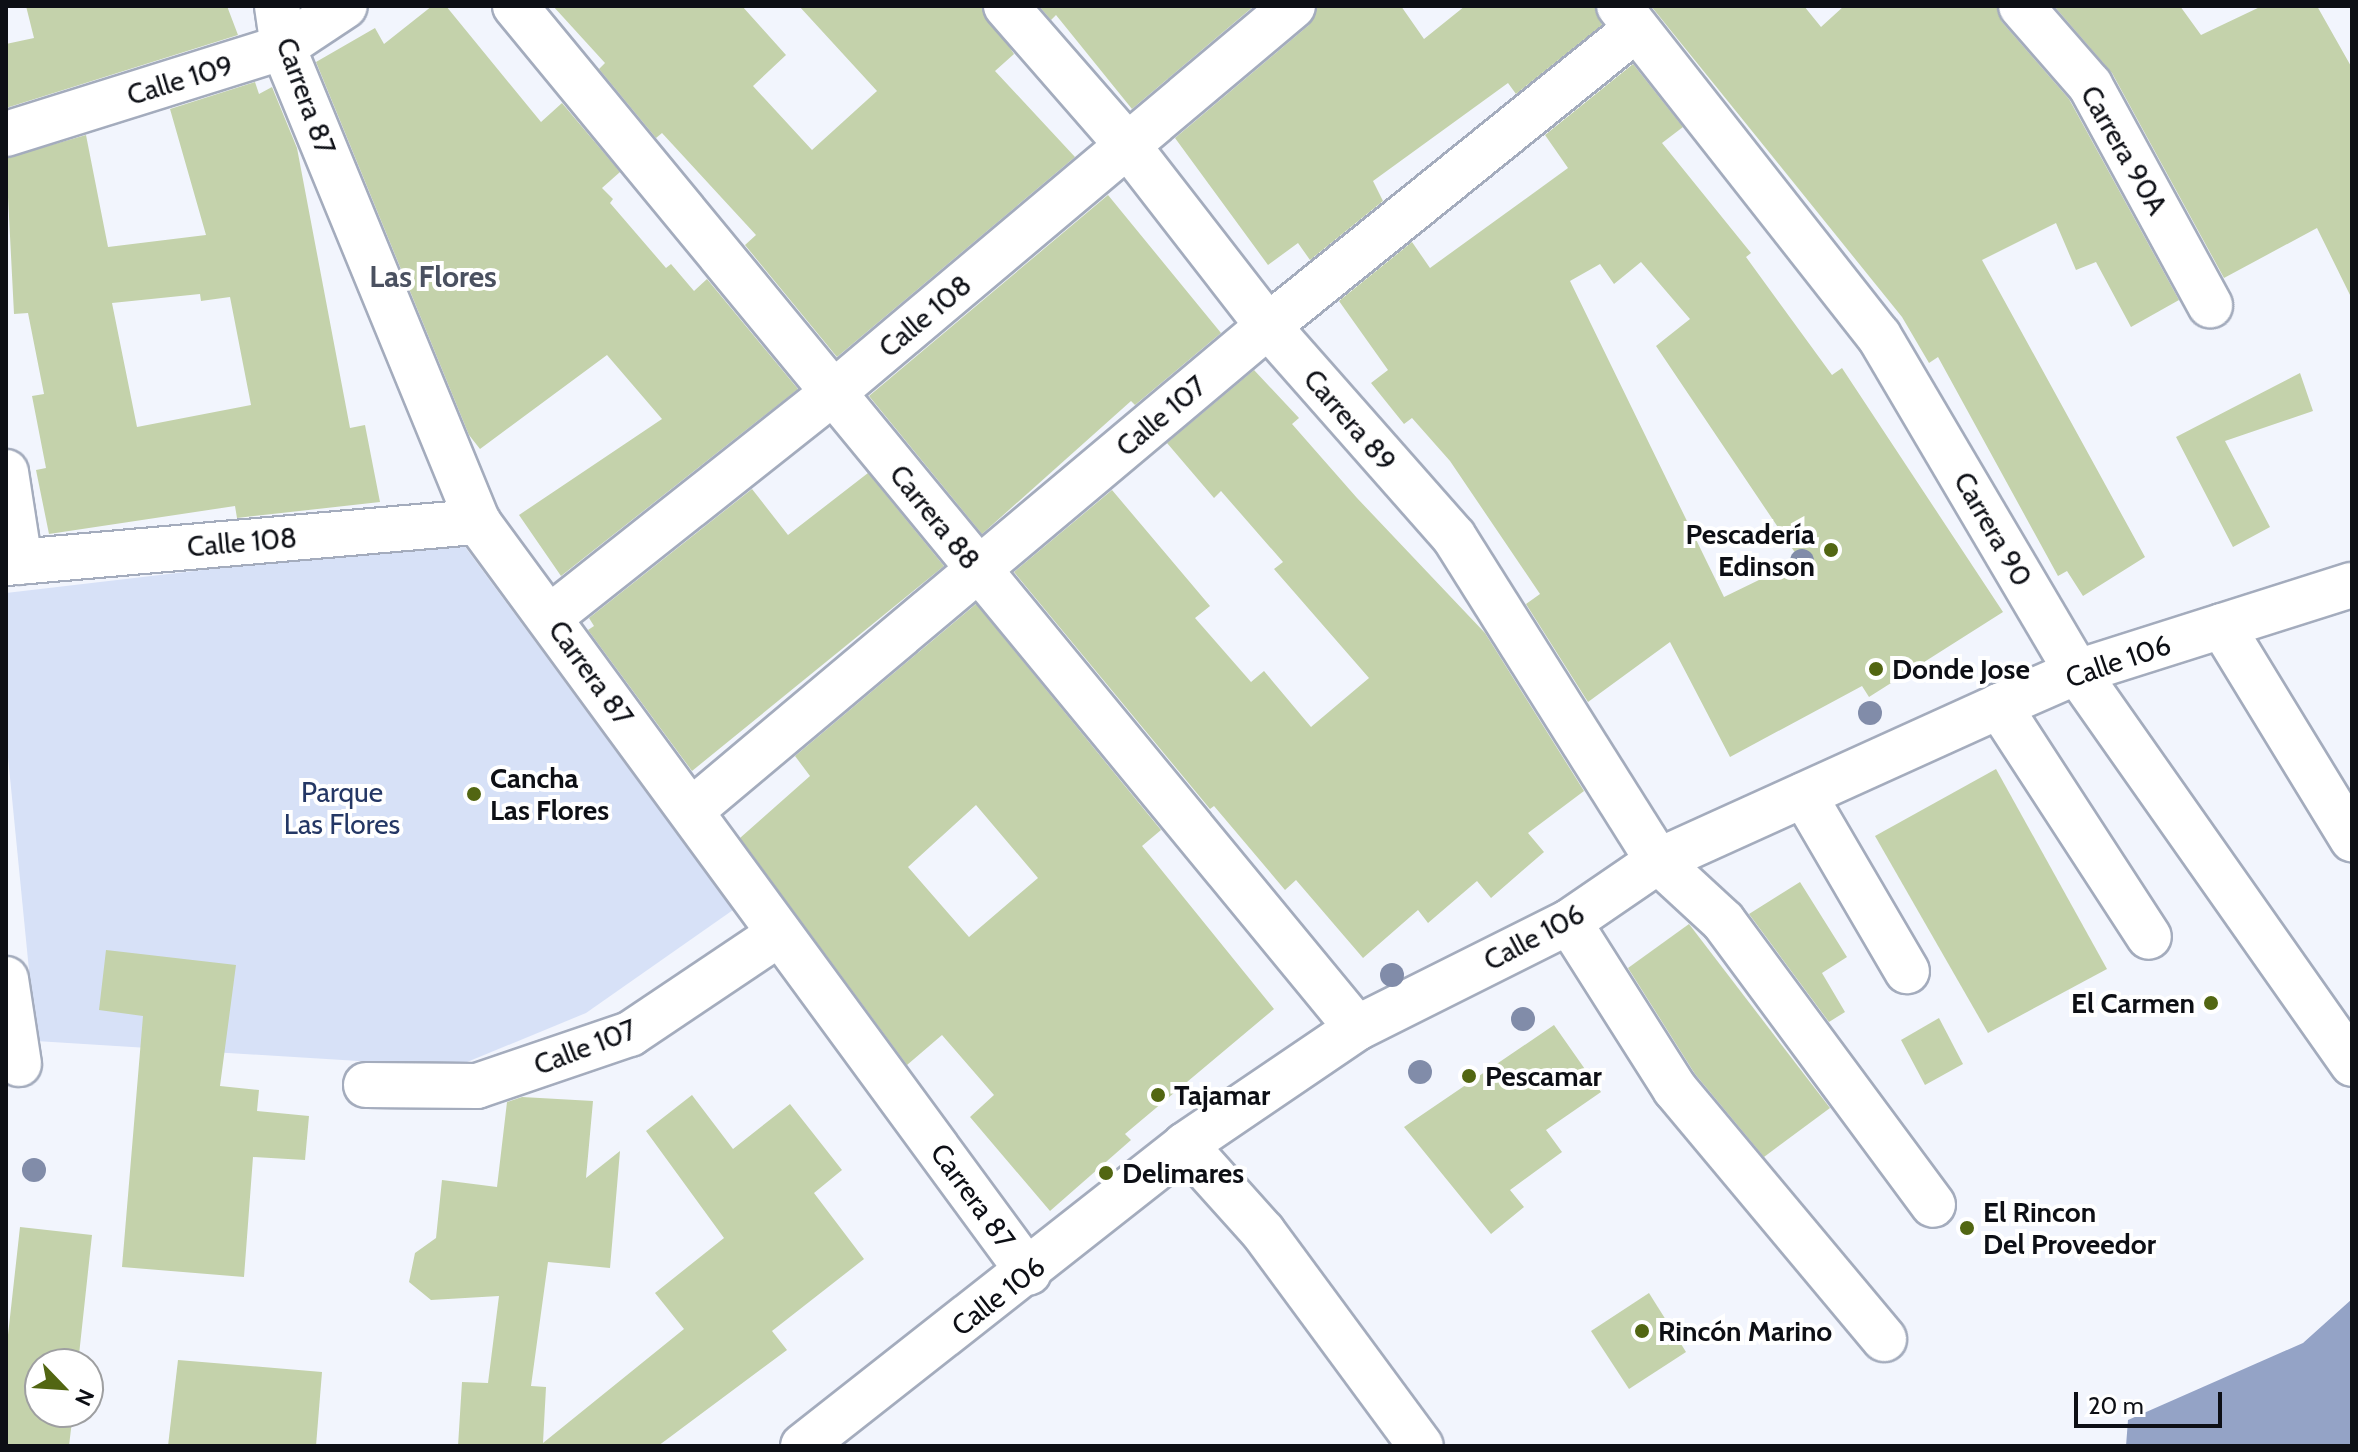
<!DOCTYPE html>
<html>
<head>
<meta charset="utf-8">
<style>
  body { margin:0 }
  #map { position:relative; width:2358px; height:1452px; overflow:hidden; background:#f2f5fd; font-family:Cabin,sans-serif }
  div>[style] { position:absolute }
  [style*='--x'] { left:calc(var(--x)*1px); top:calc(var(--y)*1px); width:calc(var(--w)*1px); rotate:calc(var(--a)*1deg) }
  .green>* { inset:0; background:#d7e1f7 }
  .water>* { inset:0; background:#94a3c6 }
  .building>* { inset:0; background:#c4d2ab }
  .roads { filter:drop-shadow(2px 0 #a4acbd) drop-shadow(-2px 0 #a4acbd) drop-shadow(0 2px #a4acbd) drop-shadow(0 -2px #a4acbd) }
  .minor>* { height:44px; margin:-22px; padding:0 22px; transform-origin:22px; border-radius:22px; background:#fff }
  .trees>* { width:24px; height:24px; margin:-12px; border-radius:50%; background:#818ca9 }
  .dots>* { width:22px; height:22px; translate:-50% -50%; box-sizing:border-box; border:4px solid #fff; border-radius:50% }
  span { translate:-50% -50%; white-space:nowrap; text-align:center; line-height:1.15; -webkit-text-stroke:8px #fff; paint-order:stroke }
  .street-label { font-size:28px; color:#0d0f15 }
  .poi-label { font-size:28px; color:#0d0f15; font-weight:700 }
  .right { translate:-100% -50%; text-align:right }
  .left { translate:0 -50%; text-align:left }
  .park-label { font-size:28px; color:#243765 }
  .neighbourhood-label { font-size:30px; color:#4a5160; font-weight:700 }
  .frame { position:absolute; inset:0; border:8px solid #0d0f15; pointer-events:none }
  .north { position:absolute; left:24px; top:1348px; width:80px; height:80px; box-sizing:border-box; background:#fff; border:2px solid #9e9fa1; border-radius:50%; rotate:115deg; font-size:22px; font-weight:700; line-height:32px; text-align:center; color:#0d0f15 }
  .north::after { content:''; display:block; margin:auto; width:28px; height:36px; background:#526612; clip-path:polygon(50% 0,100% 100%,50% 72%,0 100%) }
  .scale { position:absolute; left:2074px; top:1392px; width:148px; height:36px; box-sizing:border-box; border:4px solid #0d0f15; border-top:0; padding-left:10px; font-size:24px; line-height:28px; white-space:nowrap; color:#0d0f15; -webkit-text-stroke:6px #fff; paint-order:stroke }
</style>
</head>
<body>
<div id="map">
  <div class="green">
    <div style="clip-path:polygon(460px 540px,733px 910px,586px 1013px,455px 1067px,36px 1041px,6px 737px,6px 593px)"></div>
  </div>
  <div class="water">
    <div style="clip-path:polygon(2352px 1299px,2352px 1446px,2126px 1446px,2128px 1420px,2303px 1343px)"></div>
  </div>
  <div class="building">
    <div style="clip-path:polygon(26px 6px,227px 6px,238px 35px,6px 108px,6px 44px,34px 38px)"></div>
    <div style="clip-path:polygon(432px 6px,446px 6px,541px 122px,562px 103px,620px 172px,602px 188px,613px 199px,610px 203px,666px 268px,671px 264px,694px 291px,707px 279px,798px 389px,561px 576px,519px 515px,662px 419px,607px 355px,480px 449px,469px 435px,316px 62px,375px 28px,384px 44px)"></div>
    <div style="clip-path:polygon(553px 6px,742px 6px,786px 55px,753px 86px,812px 150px,877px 91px,799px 6px,982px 6px,1014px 54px,995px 71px,1075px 157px,837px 357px,745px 245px,756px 235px,662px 133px,656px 138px,599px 69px,605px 63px)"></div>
    <div style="clip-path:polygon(1039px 6px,1254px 6px,1132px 109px,1056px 15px,1051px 20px)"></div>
    <div style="clip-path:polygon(1317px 6px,1401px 6px,1424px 39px,1465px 6px,1595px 6px,1602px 25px,1516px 94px,1508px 83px,1373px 181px,1383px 201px,1310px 260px,1298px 243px,1268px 265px,1175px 138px,1309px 25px)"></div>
    <div style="clip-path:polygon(1651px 6px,1804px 6px,1821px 27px,1844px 6px,1997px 6px,2002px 22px,2069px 99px,2179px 300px,2131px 327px,2096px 262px,2076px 270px,2056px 223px,1982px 260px,2145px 557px,2083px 596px,2067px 571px,2058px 576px,1938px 357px,1929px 363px,1902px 317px)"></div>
    <div style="clip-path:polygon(2054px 6px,2180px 6px,2201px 35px,2262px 6px,2317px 6px,2352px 68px,2352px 299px,2317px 228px,2224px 278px,2112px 73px)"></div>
    <div style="clip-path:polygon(evenodd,1633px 64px,1683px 127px,1662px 143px,1751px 253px,1746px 257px,1832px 375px,1842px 368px,2003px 612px,1869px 697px,1862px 686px,1730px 757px,1670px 642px,1588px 702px,1526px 604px,1540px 594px,1450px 461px,1412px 418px,1404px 424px,1371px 383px,1388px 370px,1339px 301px,1412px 242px,1430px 268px,1568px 168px,1545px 135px,1633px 64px,1641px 262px,1690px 319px,1656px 346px,1800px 560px,1724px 597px,1570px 281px,1600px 264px,1614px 284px,1641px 262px)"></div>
    <div style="clip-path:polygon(evenodd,255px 82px,259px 94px,272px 87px,297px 148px,350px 428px,365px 425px,380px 502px,237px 518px,235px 506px,49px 534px,36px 470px,46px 468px,32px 396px,44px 394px,28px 313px,14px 314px,6px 158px,86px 135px,108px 247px,206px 235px,170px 109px,255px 82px,200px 294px,201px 301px,230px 297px,251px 405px,137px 427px,112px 303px,200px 294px)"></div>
    <div style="clip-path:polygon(1108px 195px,1221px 333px,1135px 405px,1131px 401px,982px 534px,869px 396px)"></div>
    <div style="clip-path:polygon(1254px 370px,1299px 418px,1292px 424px,1357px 498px,1485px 633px,1584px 791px,1528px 833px,1544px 852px,1491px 898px,1477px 881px,1428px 923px,1418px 910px,1363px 958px,1296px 880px,1285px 890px,1214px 806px,1210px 809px,1014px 572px,1112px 490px,1210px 606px,1195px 618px,1251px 682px,1264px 671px,1311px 727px,1369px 678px,1274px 569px,1283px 562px,1221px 491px,1214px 498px,1167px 443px)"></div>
    <div style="clip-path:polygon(2300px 373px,2313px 411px,2225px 441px,2270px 527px,2233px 547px,2176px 437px)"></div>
    <div style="clip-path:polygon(868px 473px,944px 566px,692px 771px,588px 630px,594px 626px,589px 618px,752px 489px,788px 535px)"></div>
    <div style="clip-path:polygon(evenodd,976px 604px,1161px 830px,1142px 846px,1274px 1009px,1125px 1134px,1131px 1140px,1050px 1211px,970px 1117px,994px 1095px,942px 1035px,907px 1065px,740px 838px,810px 776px,795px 756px,976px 604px,976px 805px,1038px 878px,969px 937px,908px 867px,976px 805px)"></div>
    <div style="clip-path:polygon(1996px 769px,2107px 969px,1988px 1033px,1875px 836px)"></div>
    <div style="clip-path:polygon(1800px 882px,1847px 957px,1822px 973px,1845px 1012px,1829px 1022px,1749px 914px)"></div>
    <div style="clip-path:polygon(1689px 924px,1830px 1108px,1764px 1157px,1695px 1074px,1628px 968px)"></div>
    <div style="clip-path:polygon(106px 950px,236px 965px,220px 1086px,259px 1090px,257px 1111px,309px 1116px,305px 1160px,253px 1157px,244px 1277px,122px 1267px,143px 1016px,99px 1010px)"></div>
    <div style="clip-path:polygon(1939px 1018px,1963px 1064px,1925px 1085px,1901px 1040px)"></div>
    <div style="clip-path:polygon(1554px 1025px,1601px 1092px,1546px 1130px,1562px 1152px,1510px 1190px,1524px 1207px,1491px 1234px,1404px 1127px)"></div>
    <div style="clip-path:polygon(692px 1095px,733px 1149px,790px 1104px,842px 1170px,814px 1193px,864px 1259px,772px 1331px,787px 1350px,658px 1446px,458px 1446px,462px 1382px,488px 1383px,499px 1296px,431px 1300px,409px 1282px,415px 1253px,436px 1238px,442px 1180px,497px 1187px,507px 1102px,522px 1097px,593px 1101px,586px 1178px,620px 1151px,610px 1268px,548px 1262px,531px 1386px,546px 1387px,543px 1443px,684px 1329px,655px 1293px,724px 1238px,646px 1131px)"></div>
    <div style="clip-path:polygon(20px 1227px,92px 1235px,78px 1364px,40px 1364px,40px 1412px,73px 1412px,69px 1446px,6px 1446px,6px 1353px)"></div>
    <div style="clip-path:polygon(1649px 1293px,1686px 1352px,1629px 1389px,1591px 1331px)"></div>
    <div style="clip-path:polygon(178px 1360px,322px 1372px,316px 1446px,168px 1446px)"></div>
  </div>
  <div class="roads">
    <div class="minor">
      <div style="--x:277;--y:6;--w:41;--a:81.7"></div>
      <div style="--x:283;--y:47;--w:513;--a:67.68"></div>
      <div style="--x:478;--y:522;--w:931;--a:53.73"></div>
      <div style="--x:515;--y:6;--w:1324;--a:50.52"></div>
      <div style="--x:1006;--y:6;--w:187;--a:48.9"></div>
      <div style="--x:1129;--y:147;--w:227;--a:52.2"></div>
      <div style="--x:1268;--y:326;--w:281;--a:48.6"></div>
      <div style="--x:1454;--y:537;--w:383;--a:57.8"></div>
      <div style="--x:1658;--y:861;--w:88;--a:42.7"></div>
      <div style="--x:1723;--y:921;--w:353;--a:53.5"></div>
      <div style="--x:1619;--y:6;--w:420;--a:51.8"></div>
      <div style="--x:1879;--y:336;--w:390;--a:59.5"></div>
      <div style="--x:2077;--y:672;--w:479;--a:54.9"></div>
      <div style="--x:2021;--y:6;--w:105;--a:48.9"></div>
      <div style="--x:2090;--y:85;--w:251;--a:61.4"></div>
      <div style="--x:6;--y:134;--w:290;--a:-17.4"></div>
      <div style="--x:283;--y:47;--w:74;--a:-33.5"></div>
      <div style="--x:6;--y:472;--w:91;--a:81.2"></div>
      <div style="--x:6;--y:563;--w:474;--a:-5"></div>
      <div style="--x:550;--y:617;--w:361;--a:-38.4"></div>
      <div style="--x:833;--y:393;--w:601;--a:-40.07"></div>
      <div style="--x:2222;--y:626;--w:250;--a:58.6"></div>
      <div style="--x:1999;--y:706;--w:275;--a:57"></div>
      <div style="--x:1804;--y:795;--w:204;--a:59.7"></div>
      <div style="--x:692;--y:810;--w:752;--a:-40.04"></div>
      <div style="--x:1268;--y:326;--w:473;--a:-38.9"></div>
      <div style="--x:1569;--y:922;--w:198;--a:57.6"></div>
      <div style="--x:1675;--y:1089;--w:326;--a:50.1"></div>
      <div style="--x:6;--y:979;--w:86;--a:81.3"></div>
      <div style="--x:366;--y:1085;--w:111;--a:0.5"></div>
      <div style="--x:477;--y:1086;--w:162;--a:-18.8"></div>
      <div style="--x:630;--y:1034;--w:179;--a:-33.9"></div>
      <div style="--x:1185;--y:1145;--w:117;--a:48.1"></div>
      <div style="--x:1263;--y:1232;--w:266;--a:53.6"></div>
      <div style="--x:803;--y:1446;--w:486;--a:-38.2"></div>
      <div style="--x:1185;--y:1145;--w:208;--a:-34.2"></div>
      <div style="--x:1357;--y:1028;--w:237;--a:-26.6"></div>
      <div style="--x:1569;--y:922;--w:108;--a:-34.4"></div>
      <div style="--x:1658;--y:861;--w:375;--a:-24.4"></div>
      <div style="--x:1999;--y:706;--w:85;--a:-23.6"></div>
      <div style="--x:2077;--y:672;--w:288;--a:-17.6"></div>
    </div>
  </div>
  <div class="trees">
    <div style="left:1802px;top:561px"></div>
    <div style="left:1870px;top:713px"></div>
    <div style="left:1392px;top:975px"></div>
    <div style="left:1523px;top:1019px"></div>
    <div style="left:1420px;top:1072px"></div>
    <div style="left:34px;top:1170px"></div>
  </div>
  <div class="dots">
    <div style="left:1831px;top:550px;background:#526612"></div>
    <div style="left:1876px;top:669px;background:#526612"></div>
    <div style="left:474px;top:794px;background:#526612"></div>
    <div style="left:2211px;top:1003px;background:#526612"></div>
    <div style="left:1469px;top:1076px;background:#526612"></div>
    <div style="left:1158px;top:1095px;background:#526612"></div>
    <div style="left:1106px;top:1173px;background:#526612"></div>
    <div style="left:1967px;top:1228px;background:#526612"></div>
    <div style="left:1642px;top:1331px;background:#526612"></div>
  </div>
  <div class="street-label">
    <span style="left:180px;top:80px;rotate:-17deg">Calle 109</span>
    <span style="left:306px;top:96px;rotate:70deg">Carrera 87</span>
    <span style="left:2124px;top:150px;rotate:60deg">Carrera 90A</span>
    <span style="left:925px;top:316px;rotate:-40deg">Calle 108</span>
    <span style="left:1161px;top:416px;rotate:-40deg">Calle 107</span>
    <span style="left:1350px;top:420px;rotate:49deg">Carrera 89</span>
    <span style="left:935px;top:517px;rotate:51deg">Carrera 88</span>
    <span style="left:1993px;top:529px;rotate:60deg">Carrera 90</span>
    <span style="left:242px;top:542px;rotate:-5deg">Calle 108</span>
    <span style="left:2118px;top:661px;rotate:-19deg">Calle 106</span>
    <span style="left:591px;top:673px;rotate:54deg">Carrera 87</span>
    <span style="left:1534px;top:937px;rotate:-28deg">Calle 106</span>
    <span style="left:585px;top:1047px;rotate:-21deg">Calle 107</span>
    <span style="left:973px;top:1196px;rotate:54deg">Carrera 87</span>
    <span style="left:998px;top:1296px;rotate:-38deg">Calle 106</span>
  </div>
  <div class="poi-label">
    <span class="right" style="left:1815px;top:550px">Pescadería<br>Edinson</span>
    <span class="left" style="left:1892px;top:669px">Donde Jose</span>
    <span class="left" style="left:490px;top:794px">Cancha<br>Las Flores</span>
    <span class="right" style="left:2195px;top:1003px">El Carmen</span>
    <span class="left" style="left:1485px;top:1076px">Pescamar</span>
    <span class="left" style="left:1174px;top:1095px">Tajamar</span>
    <span class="left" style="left:1122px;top:1173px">Delimares</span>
    <span class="left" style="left:1983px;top:1228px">El Rincon<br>Del Proveedor</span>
    <span class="left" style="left:1658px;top:1331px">Rincón Marino</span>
  </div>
  <div class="park-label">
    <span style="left:342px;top:808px">Parque<br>Las Flores</span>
  </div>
  <div class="neighbourhood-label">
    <span style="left:433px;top:277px">Las Flores</span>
  </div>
  <div class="frame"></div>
  <div class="north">N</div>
  <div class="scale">20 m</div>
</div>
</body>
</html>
